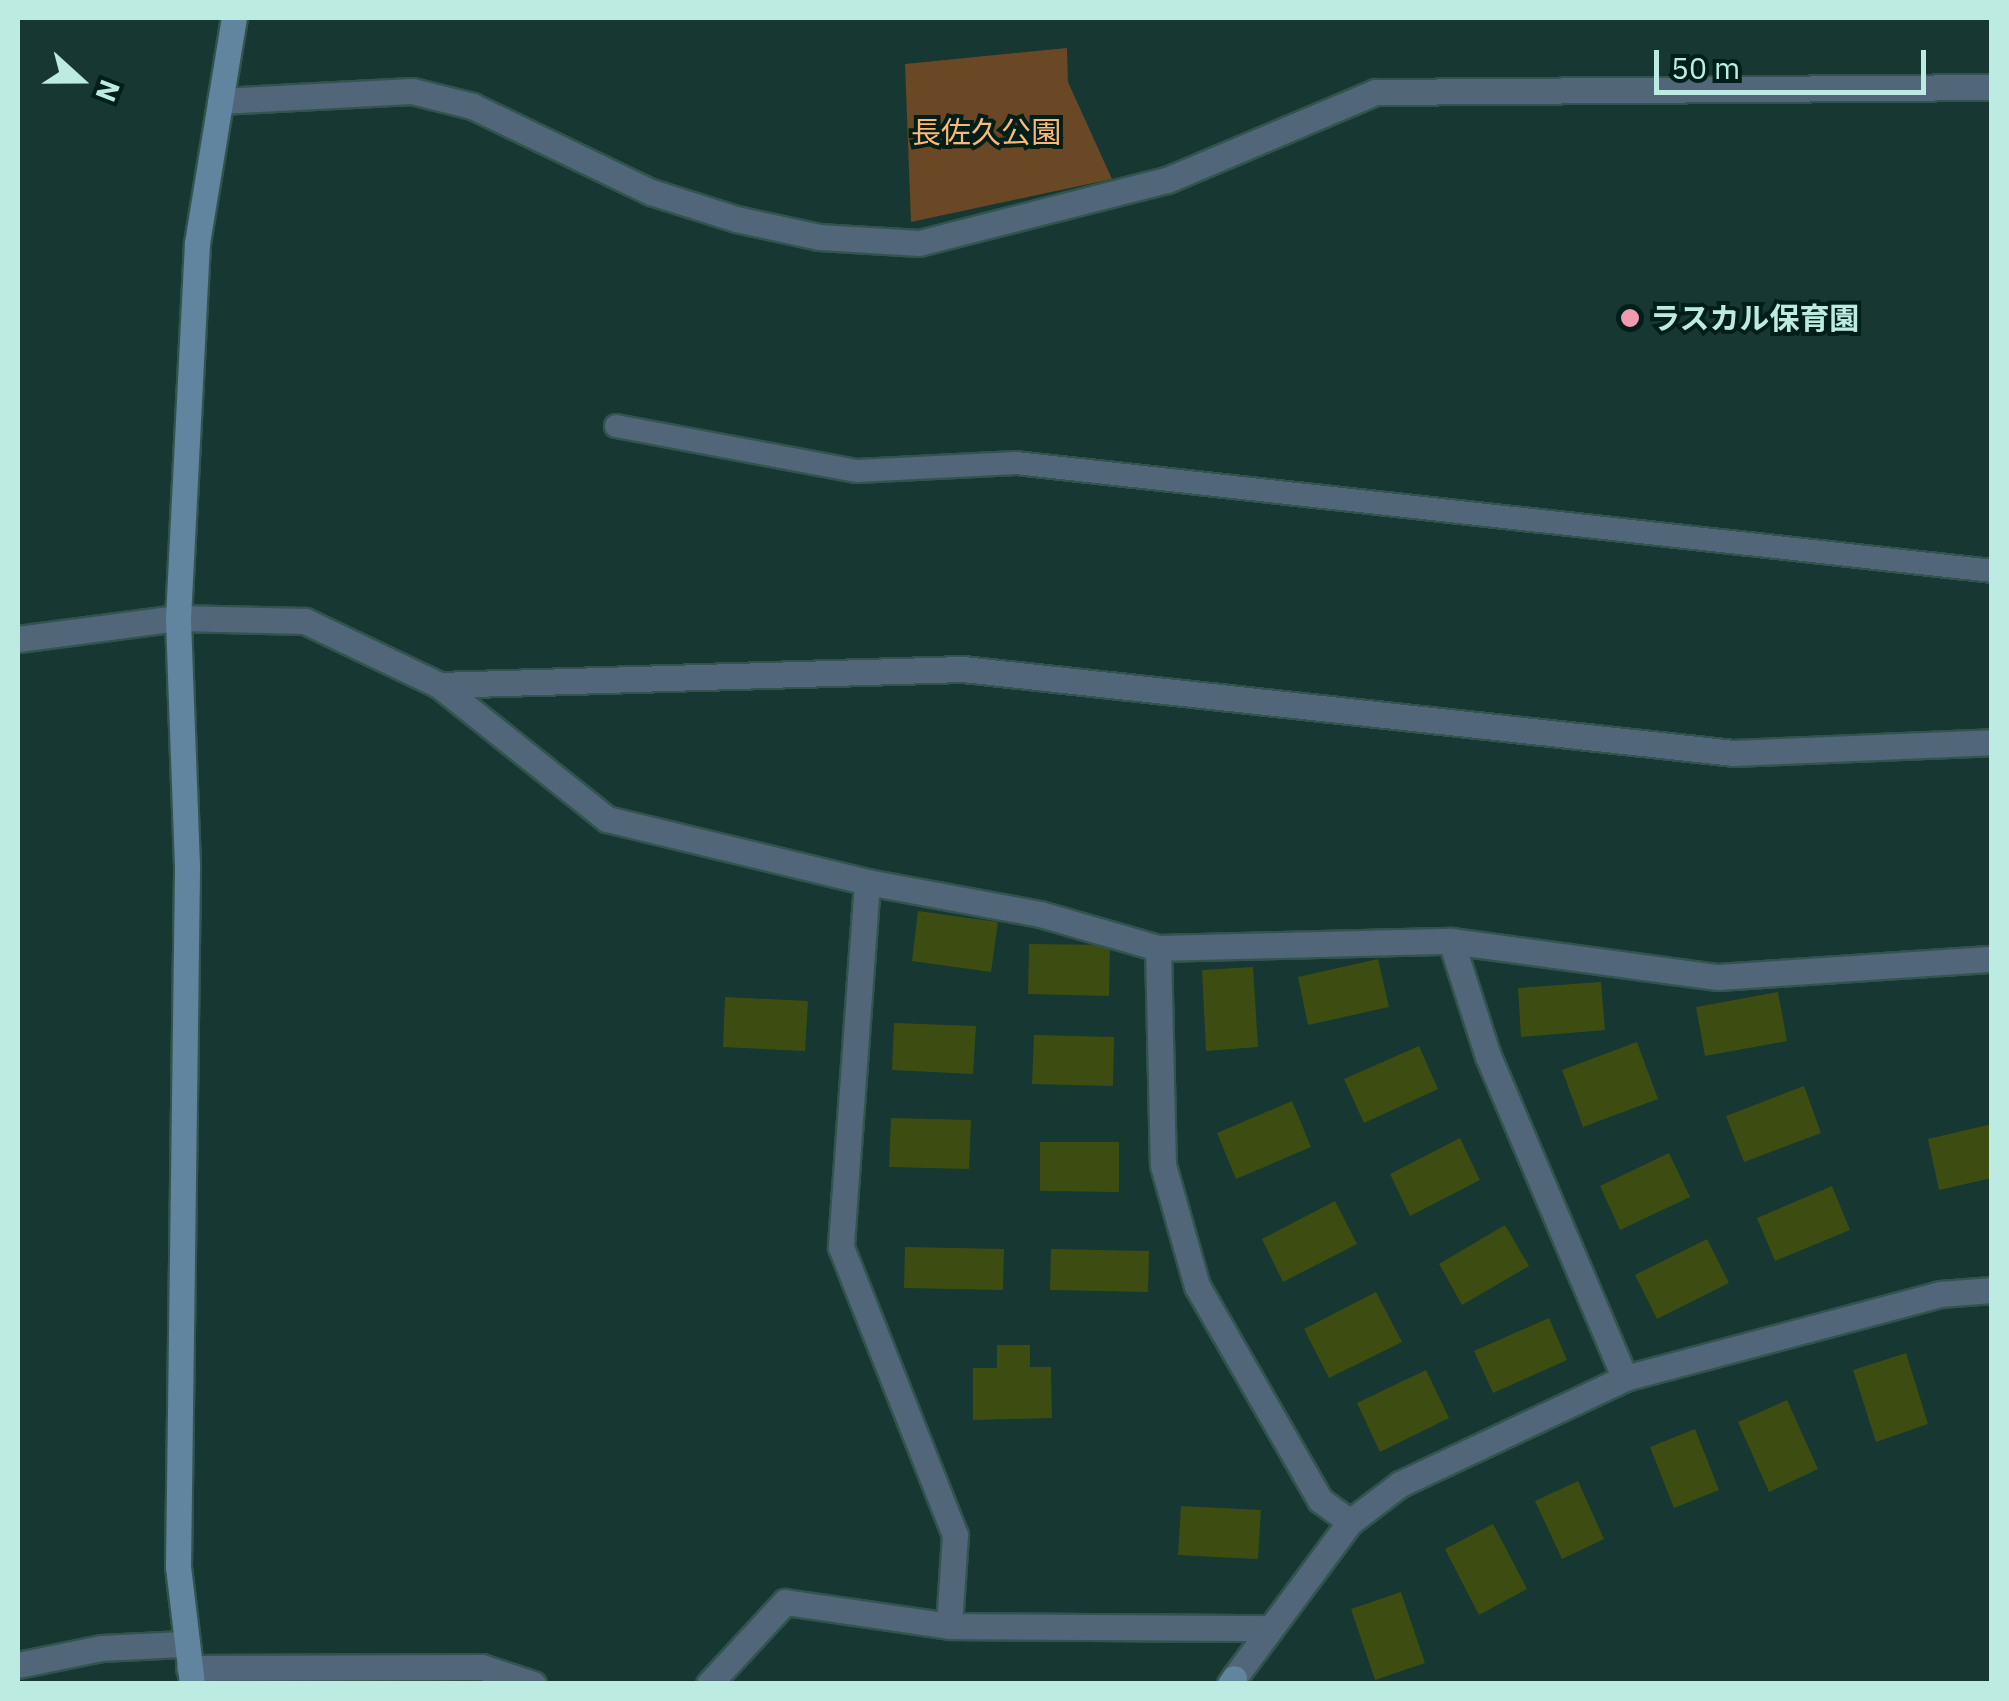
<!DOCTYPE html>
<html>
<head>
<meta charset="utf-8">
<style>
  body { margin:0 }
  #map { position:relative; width:2009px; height:1701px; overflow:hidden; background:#163732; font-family:"IBM Plex Sans","Noto Sans JP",sans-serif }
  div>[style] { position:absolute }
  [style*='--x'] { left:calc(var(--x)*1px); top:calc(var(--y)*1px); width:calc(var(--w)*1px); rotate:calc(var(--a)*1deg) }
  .green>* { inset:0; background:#6a4725 }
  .building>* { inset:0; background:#3d4d11 }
  .roads { filter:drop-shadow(2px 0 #31544e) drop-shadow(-2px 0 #31544e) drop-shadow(0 2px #31544e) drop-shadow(0 -2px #31544e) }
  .lane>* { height:22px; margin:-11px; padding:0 11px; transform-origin:11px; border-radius:11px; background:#516678 }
  .street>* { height:25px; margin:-12.5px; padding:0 12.5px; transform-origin:12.5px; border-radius:12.5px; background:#516678 }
  .secondary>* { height:25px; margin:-12.5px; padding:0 12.5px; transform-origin:12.5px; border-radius:12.5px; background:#61849f }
  .dots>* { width:28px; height:28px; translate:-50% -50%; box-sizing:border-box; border:5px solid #001e1a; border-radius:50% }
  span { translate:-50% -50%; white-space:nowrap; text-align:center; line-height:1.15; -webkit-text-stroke:8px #001e1a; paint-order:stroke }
  .park-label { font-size:30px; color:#fdb876 }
  .poi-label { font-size:30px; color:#bcebe2; font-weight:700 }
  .left { translate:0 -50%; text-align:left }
  .frame { position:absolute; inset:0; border:20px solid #bcebe2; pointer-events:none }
  .north { position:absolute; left:30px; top:30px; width:100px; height:100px; -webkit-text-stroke:8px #001e1a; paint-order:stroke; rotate:111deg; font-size:28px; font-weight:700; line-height:40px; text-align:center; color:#bcebe2 }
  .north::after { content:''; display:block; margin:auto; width:35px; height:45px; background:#bcebe2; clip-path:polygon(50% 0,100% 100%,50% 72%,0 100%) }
  .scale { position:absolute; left:1654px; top:50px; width:272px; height:45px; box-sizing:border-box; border:5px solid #bcebe2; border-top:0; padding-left:12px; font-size:30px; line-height:35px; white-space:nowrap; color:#bcebe2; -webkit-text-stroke:8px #001e1a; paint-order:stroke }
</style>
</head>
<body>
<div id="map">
  <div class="green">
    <div style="clip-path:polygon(1067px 48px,1068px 82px,1112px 179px,911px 222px,905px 64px)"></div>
  </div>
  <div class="building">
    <div style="clip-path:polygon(918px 911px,998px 922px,991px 972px,912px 961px)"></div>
    <div style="clip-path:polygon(1029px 944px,1110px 945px,1109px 996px,1028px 994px)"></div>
    <div style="clip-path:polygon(1378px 959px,1389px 1007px,1308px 1025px,1298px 977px)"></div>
    <div style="clip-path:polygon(1253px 967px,1258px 1047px,1206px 1051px,1202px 970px)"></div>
    <div style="clip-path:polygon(1601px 982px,1605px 1030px,1521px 1037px,1518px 988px)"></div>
    <div style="clip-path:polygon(1778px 992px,1787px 1041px,1705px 1056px,1696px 1007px)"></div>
    <div style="clip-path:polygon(725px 997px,808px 1001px,805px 1051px,723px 1047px)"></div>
    <div style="clip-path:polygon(894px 1023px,976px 1026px,973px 1074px,892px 1070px)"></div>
    <div style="clip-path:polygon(1034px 1035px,1114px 1037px,1113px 1086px,1032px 1084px)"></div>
    <div style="clip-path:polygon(1637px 1042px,1658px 1099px,1583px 1127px,1562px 1070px)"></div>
    <div style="clip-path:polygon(1419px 1046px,1438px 1089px,1364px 1123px,1344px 1079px)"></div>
    <div style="clip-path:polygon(1804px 1086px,1821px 1133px,1744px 1162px,1726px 1116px)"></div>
    <div style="clip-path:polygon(1292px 1101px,1311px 1147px,1236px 1179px,1217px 1133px)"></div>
    <div style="clip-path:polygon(891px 1118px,971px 1120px,969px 1169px,889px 1167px)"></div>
    <div style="clip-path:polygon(1992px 1124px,1992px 1178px,1939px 1190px,1928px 1139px)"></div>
    <div style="clip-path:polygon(1460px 1138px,1480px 1180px,1410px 1216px,1390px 1174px)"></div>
    <div style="clip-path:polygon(1040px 1142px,1119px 1142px,1119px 1192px,1040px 1191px)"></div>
    <div style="clip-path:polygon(1669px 1153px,1690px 1197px,1620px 1230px,1600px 1186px)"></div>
    <div style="clip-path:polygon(1832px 1186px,1850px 1230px,1775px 1261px,1757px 1218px)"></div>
    <div style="clip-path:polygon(1335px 1201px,1357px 1244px,1283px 1282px,1262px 1239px)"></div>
    <div style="clip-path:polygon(1505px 1225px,1529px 1266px,1462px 1305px,1439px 1264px)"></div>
    <div style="clip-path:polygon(1707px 1239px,1729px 1283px,1657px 1319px,1635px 1275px)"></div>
    <div style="clip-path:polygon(905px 1247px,1004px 1249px,1003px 1290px,904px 1288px)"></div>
    <div style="clip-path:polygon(1051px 1249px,1149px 1251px,1148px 1292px,1050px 1290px)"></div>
    <div style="clip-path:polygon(1376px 1292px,1402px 1342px,1329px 1378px,1304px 1329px)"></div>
    <div style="clip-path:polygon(1549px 1318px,1567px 1360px,1493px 1393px,1474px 1351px)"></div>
    <div style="clip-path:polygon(997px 1345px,1030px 1345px,1030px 1367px,1051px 1367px,1052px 1418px,973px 1420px,973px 1368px,997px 1368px)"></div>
    <div style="clip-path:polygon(1906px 1353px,1928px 1424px,1876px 1442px,1853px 1370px)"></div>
    <div style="clip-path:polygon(1426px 1370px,1449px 1418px,1380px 1452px,1357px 1403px)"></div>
    <div style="clip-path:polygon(1787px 1400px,1818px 1469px,1769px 1492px,1738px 1422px)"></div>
    <div style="clip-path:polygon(1695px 1429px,1719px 1490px,1674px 1508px,1650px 1447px)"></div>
    <div style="clip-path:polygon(1578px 1481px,1604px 1539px,1562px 1559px,1535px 1501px)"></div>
    <div style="clip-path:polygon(1181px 1506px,1261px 1510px,1258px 1559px,1178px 1555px)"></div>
    <div style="clip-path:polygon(1493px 1524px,1527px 1589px,1479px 1615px,1445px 1549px)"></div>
    <div style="clip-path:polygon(1401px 1592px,1425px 1663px,1375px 1680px,1351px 1609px)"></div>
  </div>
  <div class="roads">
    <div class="lane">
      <div style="--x:616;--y:426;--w:245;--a:10.6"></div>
      <div style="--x:857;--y:471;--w:159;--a:-2.9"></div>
      <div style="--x:1016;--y:463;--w:982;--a:6.31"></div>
    </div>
    <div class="street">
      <div style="--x:220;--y:101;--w:192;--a:-3"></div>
      <div style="--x:412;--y:91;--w:62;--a:14"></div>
      <div style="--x:472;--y:106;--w:199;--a:25.7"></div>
      <div style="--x:651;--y:192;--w:89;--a:17.6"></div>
      <div style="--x:736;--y:219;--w:85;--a:12.2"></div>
      <div style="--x:819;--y:237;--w:100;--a:3.4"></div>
      <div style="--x:919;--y:243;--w:256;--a:-14.3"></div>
      <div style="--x:1167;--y:180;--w:226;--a:-22.9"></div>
      <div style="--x:1375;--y:92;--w:617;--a:-0.46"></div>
      <div style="--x:18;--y:639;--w:161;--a:-7.5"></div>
      <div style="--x:178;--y:618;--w:127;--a:1.4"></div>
      <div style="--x:305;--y:621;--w:148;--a:25.5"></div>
      <div style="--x:439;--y:685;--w:215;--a:38.6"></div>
      <div style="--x:607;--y:819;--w:268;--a:13.6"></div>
      <div style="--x:867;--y:882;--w:176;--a:10.5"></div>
      <div style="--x:1040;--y:914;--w:123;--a:16.1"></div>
      <div style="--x:1158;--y:948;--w:293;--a:-1.4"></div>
      <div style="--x:1451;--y:941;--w:269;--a:7.7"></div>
      <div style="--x:1718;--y:977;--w:275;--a:-3.8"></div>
      <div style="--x:439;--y:685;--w:524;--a:-1.75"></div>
      <div style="--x:963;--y:669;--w:776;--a:6.22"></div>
      <div style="--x:1734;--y:753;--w:258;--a:-2.4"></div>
      <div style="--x:867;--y:882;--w:366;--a:94.1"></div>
      <div style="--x:841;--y:1247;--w:310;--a:68.4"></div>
      <div style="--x:955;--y:1535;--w:91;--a:93.8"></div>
      <div style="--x:1451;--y:941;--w:121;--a:72.2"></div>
      <div style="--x:1488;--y:1056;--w:350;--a:67"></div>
      <div style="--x:1158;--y:948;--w:217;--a:88.7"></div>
      <div style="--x:1163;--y:1165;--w:126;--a:74.3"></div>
      <div style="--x:1197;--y:1286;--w:247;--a:60.1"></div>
      <div style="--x:1320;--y:1500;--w:37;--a:36"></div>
      <div style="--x:18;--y:1665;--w:85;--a:-11.6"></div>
      <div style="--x:101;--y:1648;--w:82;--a:-2.8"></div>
      <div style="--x:189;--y:1668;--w:293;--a:-0.2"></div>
      <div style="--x:482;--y:1667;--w:54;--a:18.4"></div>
      <div style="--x:1234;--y:1678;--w:194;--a:-53.4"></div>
      <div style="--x:1350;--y:1522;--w:63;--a:-37.2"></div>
      <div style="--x:1400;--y:1484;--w:249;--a:-25.2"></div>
      <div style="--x:1625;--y:1378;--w:326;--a:-14.9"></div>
      <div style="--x:1940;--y:1294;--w:52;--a:-4.4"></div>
      <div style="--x:709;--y:1684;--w:112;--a:-47.2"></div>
      <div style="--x:785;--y:1602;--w:166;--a:8.3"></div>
      <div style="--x:949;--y:1626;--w:319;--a:0.4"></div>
    </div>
    <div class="secondary">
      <div style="--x:192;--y:1684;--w:118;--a:-96.8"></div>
      <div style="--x:178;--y:1567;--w:701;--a:-89.26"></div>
      <div style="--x:187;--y:866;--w:248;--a:-92.1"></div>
      <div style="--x:178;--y:618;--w:375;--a:-87.1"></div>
      <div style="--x:197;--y:243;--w:228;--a:-80.7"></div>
      <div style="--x:1230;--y:1684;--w:7;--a:-56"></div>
    </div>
  </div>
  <div class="dots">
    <div style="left:1630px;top:318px;background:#f29ab0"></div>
  </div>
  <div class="park-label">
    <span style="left:986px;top:132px">長佐久公園</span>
  </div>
  <div class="poi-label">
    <span class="left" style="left:1650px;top:318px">ラスカル保育園</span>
  </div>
  <div class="frame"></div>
  <div class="north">N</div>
  <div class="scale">50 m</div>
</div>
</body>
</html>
